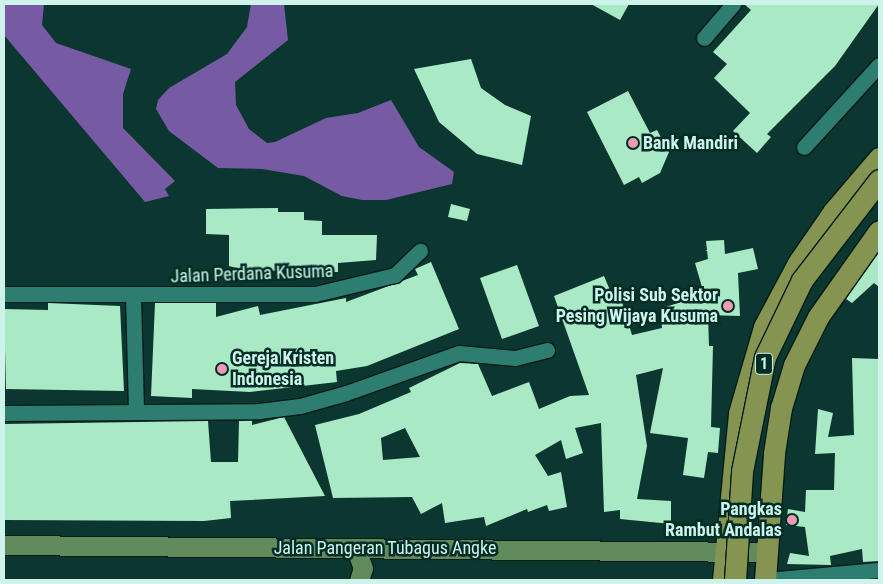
<!DOCTYPE html>
<html>
<head>
<meta charset="utf-8">
<style>
  body { margin:0 }
  #map { position:relative; width:883px; height:584px; overflow:hidden; background:#0c3730; font-family:"Roboto Condensed",sans-serif }
  div>[style] { position:absolute }
  [style*='--x'] { left:calc(var(--x)*1px); top:calc(var(--y)*1px); width:calc(var(--w)*1px); rotate:calc(var(--a)*1deg) }
  .water>* { inset:0; background:#765aa4 }
  .building>* { inset:0; background:#aae9c6 }
  .roads { filter:drop-shadow(1px 0 #041c18) drop-shadow(-1px 0 #041c18) drop-shadow(0 1px #041c18) drop-shadow(0 -1px #041c18) }
  .minor>* { height:15px; margin:-7.5px; padding:0 7.5px; transform-origin:7.5px; border-radius:7.5px; background:#2d7d70 }
  .major>* { height:19px; margin:-9.5px; padding:0 9.5px; transform-origin:9.5px; border-radius:9.5px; background:#628b5d }
  .highway>* { height:21px; margin:-10.5px; padding:0 10.5px; transform-origin:10.5px; border-radius:10.5px; background:#859450 }
  .bridges { filter:drop-shadow(1px 0 #041c18) drop-shadow(-1px 0 #041c18) drop-shadow(0 1px #041c18) drop-shadow(0 -1px #041c18) }
  .highway-bridge>* { height:21px; margin:-10.5px; padding:0 10.5px; transform-origin:10.5px; border-radius:10.5px; background:#859450 }
  .dots>* { width:14px; height:14px; translate:-50% -50%; box-sizing:border-box; border:2px solid #002d26; border-radius:50% }
  span { translate:-50% -50%; white-space:nowrap; text-align:center; line-height:1.15; -webkit-text-stroke:5px #002d26; paint-order:stroke }
  .shield-label span { padding:1px 4px; background:#002d26; border:1px solid; border-radius:4px; -webkit-text-stroke-width:0 }
  .shield-label { font-size:16px; color:#cef3ea; font-weight:700 }
  .poi-label { font-size:18px; color:#cef3ea; font-weight:700 }
  .left { translate:0 -50%; text-align:left }
  .right { translate:-100% -50%; text-align:right }
  .street-label { font-size:18px; color:#cef3ea }
  .frame { position:absolute; inset:0; border:5px solid #cef3ea; pointer-events:none }
</style>
</head>
<body>
<div id="map">
  <div class="water">
    <div style="clip-path:polygon(4px 4px,44px 4px,42px 25px,56px 43px,131px 69px,123px 94px,123px 128px,175px 181px,165px 189px,169px 196px,145px 202px,4px 35px)"></div>
    <div style="clip-path:polygon(251px 4px,284px 4px,288px 40px,235px 82px,236px 105px,249px 129px,267px 143px,275px 142px,326px 118px,358px 113px,391px 100px,419px 147px,454px 172px,452px 184px,386px 200px,362px 200px,342px 196px,304px 176px,262px 169px,218px 168px,169px 131px,156px 109px,158px 100px,169px 88px,227px 54px,247px 27px)"></div>
  </div>
  <div class="building">
    <div style="clip-path:polygon(591px 4px,629px 4px,620px 20px)"></div>
    <div style="clip-path:polygon(744px 4px,879px 4px,835px 66px,767px 134px,771px 137px,757px 153px,733px 131px,750px 113px,714px 78px,727px 64px,713px 52px,751px 10px)"></div>
    <div style="clip-path:polygon(471px 59px,481px 88px,505px 105px,531px 116px,522px 165px,477px 154px,439px 122px,414px 69px)"></div>
    <div style="clip-path:polygon(628px 91px,650px 133px,657px 130px,669px 152px,660px 173px,642px 183px,639px 177px,624px 185px,587px 112px)"></div>
    <div style="clip-path:polygon(451px 204px,470px 209px,467px 221px,448px 217px)"></div>
    <div style="clip-path:polygon(278px 208px,278px 212px,304px 212px,304px 220px,322px 221px,322px 235px,377px 235px,376px 260px,338px 263px,338px 272px,244px 270px,229px 266px,229px 235px,206px 234px,206px 209px)"></div>
    <div style="clip-path:polygon(evenodd,724px 240px,725px 254px,753px 248px,758px 269px,738px 273px,740px 316px,708px 315px,709px 346px,713px 346px,711px 427px,720px 428px,718px 453px,708px 452px,704px 478px,683px 475px,688px 438px,650px 433px,663px 368px,636px 375px,647px 446px,637px 499px,671px 501px,671px 524px,620px 519px,620px 510px,604px 512px,601px 423px,575px 428px,583px 453px,566px 459px,561px 440px,535px 455px,548px 476px,561px 472px,567px 507px,549px 511px,547px 505px,528px 512px,527px 509px,486px 526px,484px 517px,445px 523px,442px 503px,421px 514px,412px 497px,333px 498px,315px 425px,359px 414px,411px 392px,409px 388px,460px 363px,478px 364px,492px 396px,529px 382px,539px 409px,570px 396px,589px 395px,554px 296px,604px 276px,612px 295px,619px 292px,632px 335px,662px 328px,660px 309px,704px 294px,695px 263px,708px 259px,706px 241px,724px 240px,405px 428px,420px 457px,383px 460px,381px 438px,405px 428px)"></div>
    <div style="clip-path:polygon(879px 252px,879px 287px,874px 283px,852px 303px,846px 299px)"></div>
    <div style="clip-path:polygon(431px 262px,459px 329px,367px 366px,336px 371px,337px 382px,250px 392px,192px 389px,192px 398px,151px 396px,155px 303px,216px 303px,216px 317px,258px 306px,260px 315px,346px 298px,346px 302px,418px 275px,415px 269px)"></div>
    <div style="clip-path:polygon(517px 265px,539px 326px,502px 339px,480px 278px)"></div>
    <div style="clip-path:polygon(48px 303px,120px 306px,124px 391px,6px 389px,4px 309px,48px 310px)"></div>
    <div style="clip-path:polygon(852px 358px,879px 359px,879px 561px,863px 562px,862px 549px,830px 556px,831px 565px,787px 564px,790px 553px,809px 556px,805px 527px,786px 525px,788px 509px,805px 512px,806px 490px,834px 490px,835px 453px,815px 454px,818px 409px,833px 413px,828px 437px,854px 435px)"></div>
    <div style="clip-path:polygon(284px 417px,325px 496px,230px 501px,231px 518px,204px 521px,4px 520px,4px 424px,208px 421px,211px 462px,238px 462px,239px 421px,252px 420px,252px 425px)"></div>
  </div>
  <div class="roads">
    <div class="minor">
      <div style="--x:704;--y:38;--w:45;--a:-49.5"></div>
      <div style="--x:804;--y:147;--w:111;--a:-47.6"></div>
      <div style="--x:4;--y:294;--w:311;--a:0"></div>
      <div style="--x:315;--y:294;--w:82;--a:-13.4"></div>
      <div style="--x:395;--y:275;--w:35;--a:-44"></div>
      <div style="--x:133;--y:295;--w:117;--a:88.5"></div>
      <div style="--x:4;--y:413;--w:255;--a:-0.4"></div>
      <div style="--x:259;--y:411;--w:41;--a:-7"></div>
      <div style="--x:300;--y:406;--w:48;--a:-15.8"></div>
      <div style="--x:346;--y:393;--w:120;--a:-19.5"></div>
      <div style="--x:459;--y:353;--w:56;--a:5.1"></div>
      <div style="--x:515;--y:358;--w:33;--a:-14"></div>
      <div style="--x:766;--y:580;--w:113;--a:-5.1"></div>
    </div>
    <div class="major">
      <div style="--x:4;--y:545;--w:763;--a:0.53"></div>
      <div style="--x:356;--y:549;--w:20;--a:70"></div>
      <div style="--x:363;--y:568;--w:13;--a:108"></div>
    </div>
    <div class="highway">
      <div style="--x:723;--y:580;--w:168;--a:-84.5"></div>
      <div style="--x:739;--y:413;--w:90;--a:-73.8"></div>
      <div style="--x:764;--y:327;--w:72;--a:-62"></div>
      <div style="--x:798;--y:263;--w:62;--a:-55.5"></div>
      <div style="--x:833;--y:212;--w:71;--a:-49.6"></div>
      <div style="--x:765;--y:580;--w:127;--a:-85.9"></div>
      <div style="--x:774;--y:453;--w:46;--a:-81.2"></div>
      <div style="--x:781;--y:408;--w:45;--a:-73.2"></div>
      <div style="--x:794;--y:365;--w:54;--a:-63.4"></div>
      <div style="--x:818;--y:317;--w:105;--a:-54.7"></div>
    </div>
  </div>
  <div class="bridges">
    <div class="highway-bridge">
      <div style="--x:735;--y:580;--w:109;--a:-86.3"></div>
      <div style="--x:742;--y:471;--w:116;--a:-78.6"></div>
      <div style="--x:765;--y:357;--w:85;--a:-64.3"></div>
      <div style="--x:802;--y:280;--w:126;--a:-52.4"></div>
    </div>
  </div>
  <div class="dots">
    <div style="left:633px;top:143px;background:#f09ab5"></div>
    <div style="left:728px;top:306px;background:#f09ab5"></div>
    <div style="left:222px;top:369px;background:#f09ab5"></div>
    <div style="left:792px;top:520px;background:#f09ab5"></div>
  </div>
  <div class="shield-label">
    <span style="left:764px;top:364px">1</span>
  </div>
  <div class="poi-label">
    <span class="left" style="left:643px;top:143px">Bank Mandiri</span>
    <span class="right" style="left:718px;top:306px">Polisi Sub Sektor<br>Pesing Wijaya Kusuma</span>
    <span class="left" style="left:232px;top:369px">Gereja Kristen<br>Indonesia</span>
    <span class="right" style="left:782px;top:520px">Pangkas<br>Rambut Andalas</span>
  </div>
  <div class="street-label">
    <span style="left:252px;top:274px;rotate:-2deg">Jalan Perdana Kusuma</span>
    <span style="left:385px;top:548px">Jalan Pangeran Tubagus Angke</span>
  </div>
  <div class="frame"></div>
</div>
</body>
</html>
